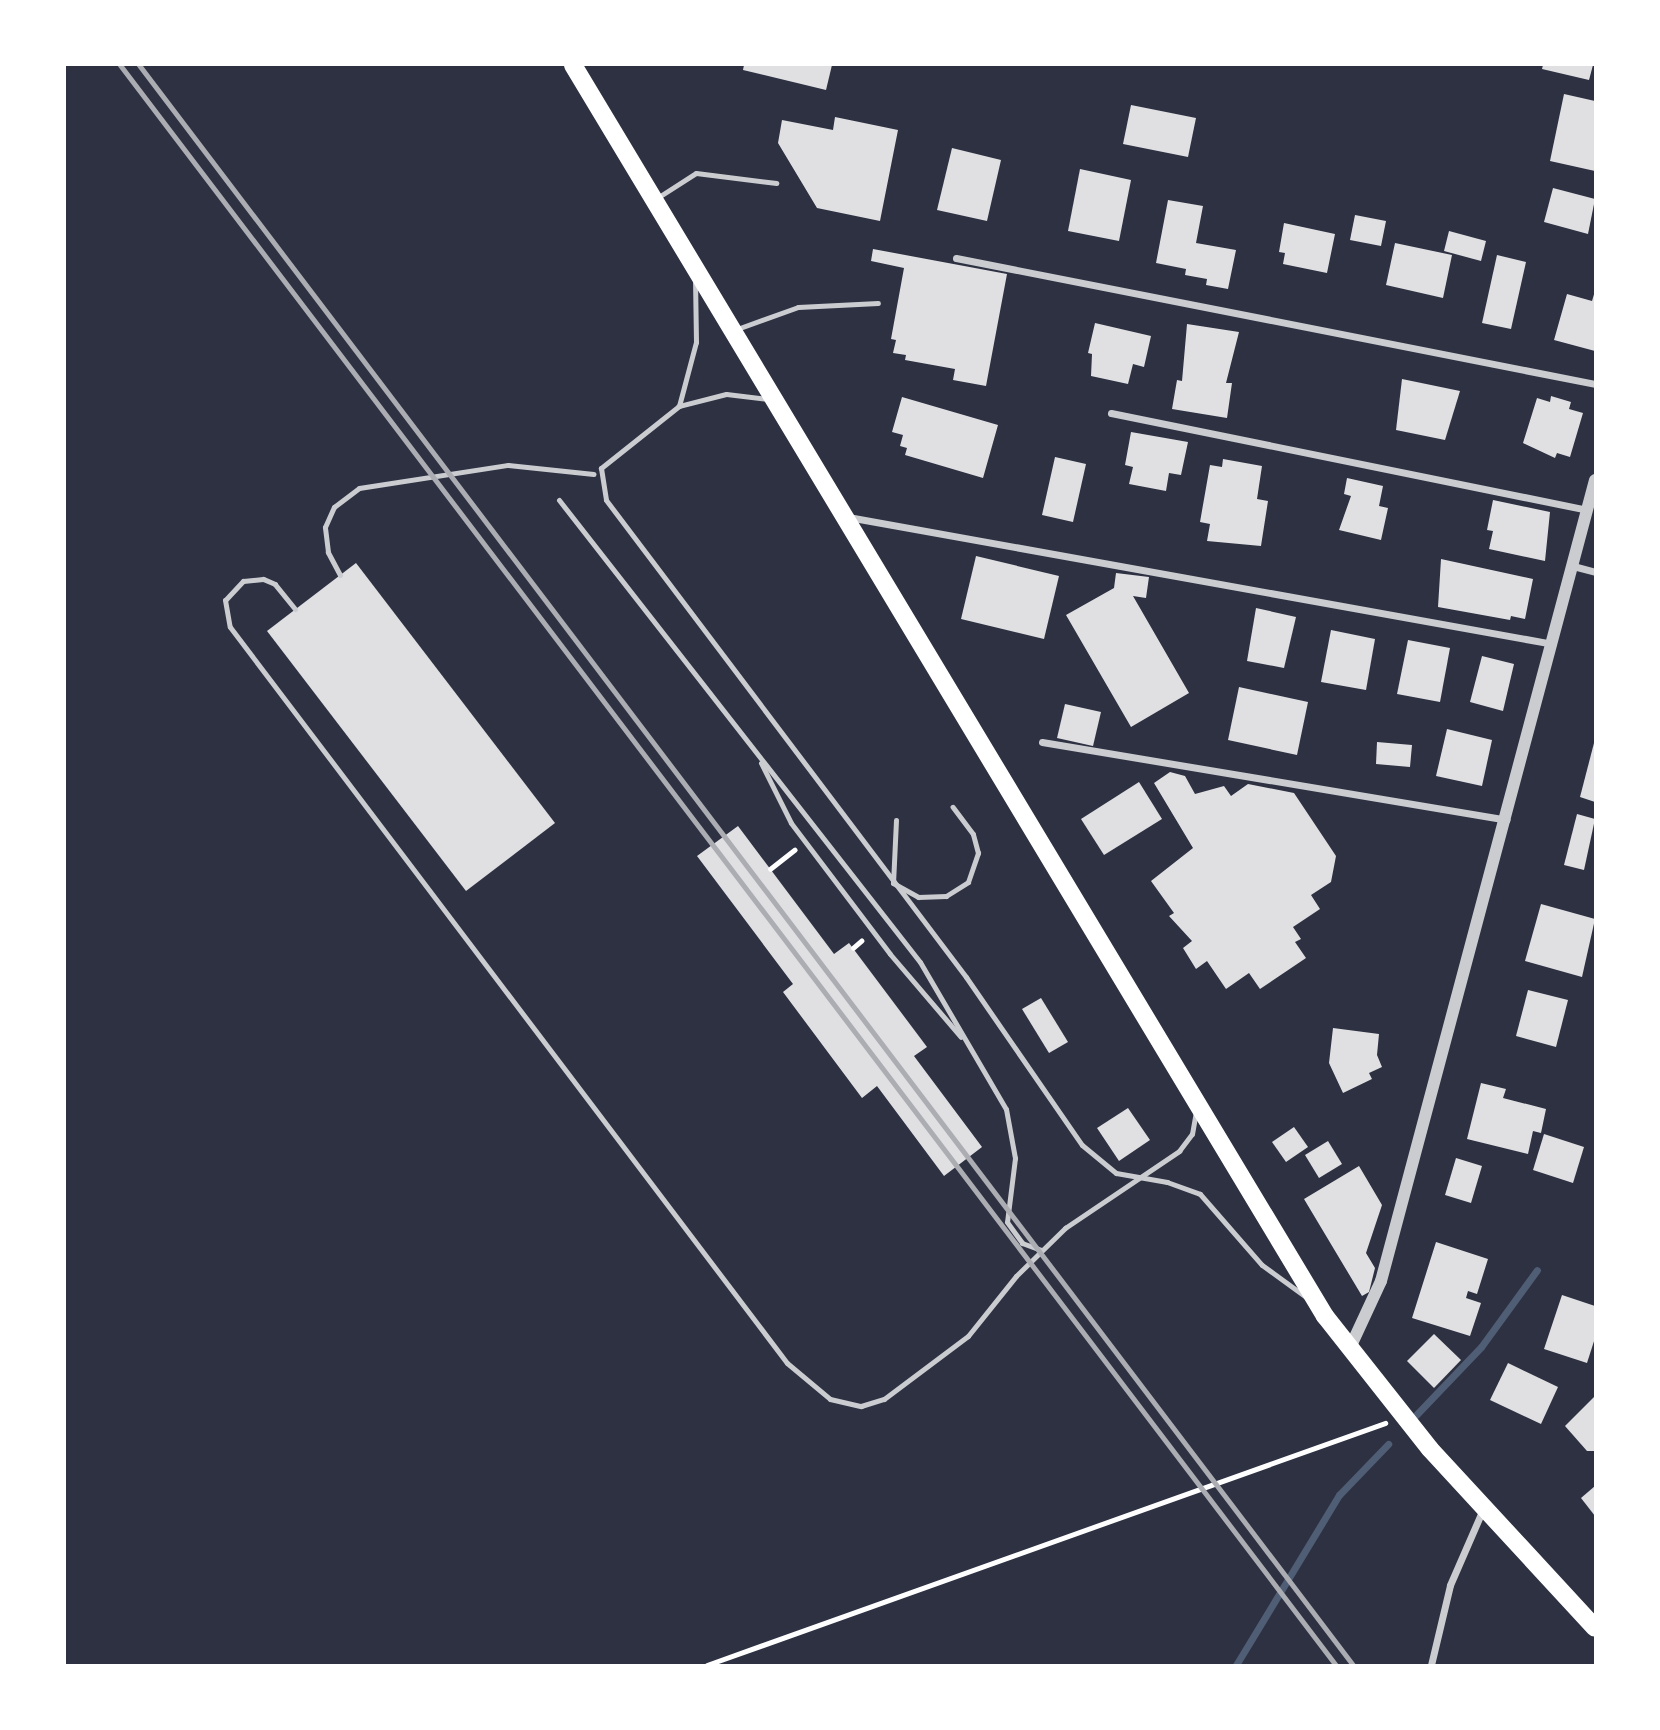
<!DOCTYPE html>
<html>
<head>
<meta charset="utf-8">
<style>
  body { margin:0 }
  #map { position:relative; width:1660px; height:1730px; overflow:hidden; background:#2d3142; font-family:"Noto Sans",sans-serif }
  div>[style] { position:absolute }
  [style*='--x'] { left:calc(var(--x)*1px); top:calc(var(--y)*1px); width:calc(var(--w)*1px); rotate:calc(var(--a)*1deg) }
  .stream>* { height:7px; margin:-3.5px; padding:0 3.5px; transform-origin:3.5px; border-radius:3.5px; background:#4f5d75 }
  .building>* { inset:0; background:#e0e0e3 }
  .path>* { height:4.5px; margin:-2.25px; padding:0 2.25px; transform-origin:2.25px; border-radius:2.25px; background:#fff }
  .service>* { height:5px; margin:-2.5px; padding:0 2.5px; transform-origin:2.5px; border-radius:2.5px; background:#caccd0 }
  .minor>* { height:7px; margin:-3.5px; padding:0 3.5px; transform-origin:3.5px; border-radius:3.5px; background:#caccd0 }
  .tertiary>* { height:12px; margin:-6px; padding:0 6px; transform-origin:6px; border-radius:6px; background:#caccd0 }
  .primary>* { height:18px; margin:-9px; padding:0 9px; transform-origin:9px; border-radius:9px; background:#fff }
  .rail>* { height:5px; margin:-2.5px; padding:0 2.5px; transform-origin:2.5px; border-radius:2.5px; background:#abadb3 }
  span { translate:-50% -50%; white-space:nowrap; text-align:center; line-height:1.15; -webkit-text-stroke:7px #fff; paint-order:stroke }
  .frame { position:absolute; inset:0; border:66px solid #fff; pointer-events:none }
</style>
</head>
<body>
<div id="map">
  <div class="stream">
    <div style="--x:1416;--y:1415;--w:94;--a:-46.3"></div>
    <div style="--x:1481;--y:1347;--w:95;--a:-54"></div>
    <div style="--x:1236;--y:1665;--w:199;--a:-58.8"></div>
    <div style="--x:1339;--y:1495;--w:71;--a:-46.1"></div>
  </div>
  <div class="building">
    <div style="clip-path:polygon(744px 65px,832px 65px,826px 90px,743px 70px)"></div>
    <div style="clip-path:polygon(1543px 65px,1593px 65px,1589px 80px,1542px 69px)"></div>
    <div style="clip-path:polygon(1564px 94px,1595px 101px,1595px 171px,1550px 161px)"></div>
    <div style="clip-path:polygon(1131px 105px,1196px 118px,1188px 157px,1123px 144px)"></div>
    <div style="clip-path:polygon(835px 117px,898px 130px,880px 221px,817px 208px,778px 143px,782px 120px,833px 130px)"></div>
    <div style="clip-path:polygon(952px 148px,1001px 160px,987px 221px,937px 210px)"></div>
    <div style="clip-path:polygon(1080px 169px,1131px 180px,1119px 241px,1068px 231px)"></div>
    <div style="clip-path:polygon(1553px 188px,1595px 199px,1588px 234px,1544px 222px)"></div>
    <div style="clip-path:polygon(1168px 200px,1203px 206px,1196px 243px,1236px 250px,1228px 289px,1206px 285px,1207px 279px,1185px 275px,1186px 269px,1156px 263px)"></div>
    <div style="clip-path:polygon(1355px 215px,1386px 221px,1381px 246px,1350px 240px)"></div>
    <div style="clip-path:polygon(1284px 223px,1335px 234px,1327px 273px,1283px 264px,1285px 253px,1279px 252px)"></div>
    <div style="clip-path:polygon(1449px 231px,1486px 241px,1481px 261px,1444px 251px)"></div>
    <div style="clip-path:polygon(1395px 243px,1452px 255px,1443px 298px,1386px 285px)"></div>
    <div style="clip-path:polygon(873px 249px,1007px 274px,986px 386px,953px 380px,955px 369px,905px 360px,906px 355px,893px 353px,896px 340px,891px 339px,904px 268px,871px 261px)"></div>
    <div style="clip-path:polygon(1497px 255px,1526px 262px,1511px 329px,1482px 323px)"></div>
    <div style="clip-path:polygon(1595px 291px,1595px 351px,1554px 340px,1567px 294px,1592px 301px)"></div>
    <div style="clip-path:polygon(1095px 323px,1151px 336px,1144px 367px,1133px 364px,1128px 384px,1091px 376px,1092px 354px,1088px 353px)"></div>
    <div style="clip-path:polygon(1187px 324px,1239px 332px,1226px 383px,1232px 383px,1227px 418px,1172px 409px,1177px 380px,1182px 381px)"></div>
    <div style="clip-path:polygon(1402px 379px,1460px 391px,1445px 440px,1396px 430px)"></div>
    <div style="clip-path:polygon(1551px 396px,1571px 402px,1569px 409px,1583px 413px,1570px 457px,1557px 453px,1555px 458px,1523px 443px,1537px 398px,1550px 402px)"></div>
    <div style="clip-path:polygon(902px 397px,998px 425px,983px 478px,905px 455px,907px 448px,900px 446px,903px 435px,892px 432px)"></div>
    <div style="clip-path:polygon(1131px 432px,1188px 442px,1181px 475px,1169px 473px,1166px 491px,1129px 484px,1133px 467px,1125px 465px)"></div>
    <div style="clip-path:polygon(1055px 457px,1086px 464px,1073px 522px,1042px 515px)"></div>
    <div style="clip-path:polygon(1223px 459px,1262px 466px,1257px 499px,1268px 501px,1261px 546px,1207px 541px,1210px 524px,1200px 522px,1210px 465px,1222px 467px)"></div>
    <div style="clip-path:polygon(1347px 478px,1383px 486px,1379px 506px,1388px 508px,1381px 540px,1339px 530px,1351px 496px,1344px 494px)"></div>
    <div style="clip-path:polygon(1493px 500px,1550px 512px,1545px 561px,1489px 549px,1493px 531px,1487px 530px)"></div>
    <div style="clip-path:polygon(976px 556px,1059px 576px,1044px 639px,961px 619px)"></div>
    <div style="clip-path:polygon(1441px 559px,1533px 579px,1525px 619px,1511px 616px,1510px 620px,1438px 607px)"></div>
    <div style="clip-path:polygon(356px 563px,555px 823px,466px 891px,267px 631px)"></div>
    <div style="clip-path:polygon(1116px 573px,1149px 577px,1146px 598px,1133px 596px,1189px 693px,1131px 727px,1066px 615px,1114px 588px)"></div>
    <div style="clip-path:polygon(1256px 608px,1296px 617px,1284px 668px,1247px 661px)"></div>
    <div style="clip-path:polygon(1331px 630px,1375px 639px,1366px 690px,1321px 682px)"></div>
    <div style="clip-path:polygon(1408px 640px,1450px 648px,1440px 702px,1397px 694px)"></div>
    <div style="clip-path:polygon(1482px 656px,1514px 664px,1503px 711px,1470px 702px)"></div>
    <div style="clip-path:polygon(1239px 687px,1308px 702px,1297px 755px,1228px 740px)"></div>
    <div style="clip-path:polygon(1065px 704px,1101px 712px,1093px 746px,1057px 738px)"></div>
    <div style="clip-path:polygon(1447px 729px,1492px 740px,1482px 786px,1436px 776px)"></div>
    <div style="clip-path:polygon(1377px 742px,1412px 745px,1410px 767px,1376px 764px)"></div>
    <div style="clip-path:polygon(1594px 743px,1595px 743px,1595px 802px,1580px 797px)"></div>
    <div style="clip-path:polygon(1170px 772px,1185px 776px,1195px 794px,1224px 786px,1231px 796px,1248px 784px,1294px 793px,1336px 856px,1331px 882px,1311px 895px,1320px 909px,1293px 927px,1301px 939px,1295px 942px,1306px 958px,1260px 989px,1249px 973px,1226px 989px,1207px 961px,1196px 969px,1183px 948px,1192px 941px,1169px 916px,1174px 913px,1151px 881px,1193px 848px,1154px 783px)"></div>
    <div style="clip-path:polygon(1139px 782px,1162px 819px,1104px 855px,1081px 819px)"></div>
    <div style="clip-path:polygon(1577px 814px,1595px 819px,1584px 870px,1564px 865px)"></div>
    <div style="clip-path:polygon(738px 826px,834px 954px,849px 943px,927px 1047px,914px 1056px,982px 1147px,944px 1176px,877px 1086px,862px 1098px,783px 992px,793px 984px,697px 856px)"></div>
    <div style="clip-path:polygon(1541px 904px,1595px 919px,1582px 977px,1525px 961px)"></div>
    <div style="clip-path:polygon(1528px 990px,1568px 1000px,1556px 1047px,1516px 1036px)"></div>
    <div style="clip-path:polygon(1041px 998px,1068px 1042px,1049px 1053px,1022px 1009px)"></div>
    <div style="clip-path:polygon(1333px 1028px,1379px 1034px,1377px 1055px,1382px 1067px,1369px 1073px,1372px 1079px,1343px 1093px,1329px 1063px)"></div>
    <div style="clip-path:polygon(1481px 1083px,1506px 1089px,1503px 1098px,1546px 1109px,1541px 1133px,1533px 1131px,1528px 1154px,1467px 1139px)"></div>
    <div style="clip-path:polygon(1128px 1108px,1150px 1140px,1119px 1161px,1097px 1128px)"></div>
    <div style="clip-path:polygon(1294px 1127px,1308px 1147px,1286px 1162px,1272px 1142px)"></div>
    <div style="clip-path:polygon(1544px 1134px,1584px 1147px,1573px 1183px,1533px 1170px)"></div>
    <div style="clip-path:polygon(1328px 1141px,1342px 1164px,1319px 1178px,1305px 1155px)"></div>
    <div style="clip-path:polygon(1456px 1158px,1482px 1166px,1471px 1203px,1445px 1195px)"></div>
    <div style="clip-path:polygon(1359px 1166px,1382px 1205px,1366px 1253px,1375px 1268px,1369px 1292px,1362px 1296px,1304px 1199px)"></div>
    <div style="clip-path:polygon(1436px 1242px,1488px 1259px,1477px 1294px,1468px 1291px,1466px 1298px,1481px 1303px,1470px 1336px,1412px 1318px)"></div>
    <div style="clip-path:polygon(1562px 1295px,1595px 1306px,1595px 1338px,1587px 1363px,1544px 1349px)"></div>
    <div style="clip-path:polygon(1434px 1334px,1461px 1360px,1434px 1388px,1407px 1361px)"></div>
    <div style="clip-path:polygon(1508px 1363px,1558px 1387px,1541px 1424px,1490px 1400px)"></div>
    <div style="clip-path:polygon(1595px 1396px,1595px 1451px,1587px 1451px,1565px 1426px)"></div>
    <div style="clip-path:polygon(1595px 1486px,1595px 1516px,1581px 1498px)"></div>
  </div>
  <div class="path">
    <div style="--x:770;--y:869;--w:31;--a:-38"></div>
    <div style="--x:853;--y:948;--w:11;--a:-41"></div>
    <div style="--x:707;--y:1665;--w:720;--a:-19.64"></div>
  </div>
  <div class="service">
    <div style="--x:657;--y:198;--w:46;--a:-32.7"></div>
    <div style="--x:696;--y:173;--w:81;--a:7.1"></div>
    <div style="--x:737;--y:329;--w:65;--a:-19.8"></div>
    <div style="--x:798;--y:307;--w:80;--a:-2.9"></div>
    <div style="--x:768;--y:399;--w:42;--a:-173.2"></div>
    <div style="--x:726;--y:394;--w:49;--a:165.7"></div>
    <div style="--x:679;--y:406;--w:100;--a:141.5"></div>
    <div style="--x:601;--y:468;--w:32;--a:81"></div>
    <div style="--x:606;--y:500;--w:598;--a:52.96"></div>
    <div style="--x:966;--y:977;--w:204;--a:55.4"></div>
    <div style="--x:1082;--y:1145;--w:44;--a:39.5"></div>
    <div style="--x:1116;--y:1173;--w:52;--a:10"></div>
    <div style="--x:1167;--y:1182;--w:35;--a:20"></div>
    <div style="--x:1200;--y:1194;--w:94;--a:48.9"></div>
    <div style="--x:1262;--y:1265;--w:54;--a:36"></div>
    <div style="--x:679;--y:406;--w:66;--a:-75.1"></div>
    <div style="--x:696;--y:342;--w:63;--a:-90.9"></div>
    <div style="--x:559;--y:500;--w:586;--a:52"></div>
    <div style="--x:920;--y:962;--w:170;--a:59.7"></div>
    <div style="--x:1006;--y:1109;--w:50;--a:79.6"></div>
    <div style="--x:1015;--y:1158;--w:64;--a:97.1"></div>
    <div style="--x:1007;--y:1222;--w:26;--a:54"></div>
    <div style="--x:1022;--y:1243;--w:20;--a:20"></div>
    <div style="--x:340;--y:575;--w:26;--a:-118"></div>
    <div style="--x:328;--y:552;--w:25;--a:-97"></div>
    <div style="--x:325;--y:527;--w:22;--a:-66"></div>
    <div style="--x:334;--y:507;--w:31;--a:-37"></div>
    <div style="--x:359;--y:488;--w:151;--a:-8.8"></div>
    <div style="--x:508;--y:465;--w:86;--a:6"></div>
    <div style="--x:295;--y:609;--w:32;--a:-129"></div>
    <div style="--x:275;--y:584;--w:13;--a:-157"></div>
    <div style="--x:263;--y:579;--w:20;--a:174"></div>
    <div style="--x:243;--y:581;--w:26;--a:133"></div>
    <div style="--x:225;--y:600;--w:27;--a:80"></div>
    <div style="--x:230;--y:627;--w:923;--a:52.88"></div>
    <div style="--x:787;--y:1363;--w:56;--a:39.9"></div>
    <div style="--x:830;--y:1399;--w:32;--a:13"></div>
    <div style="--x:861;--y:1406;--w:24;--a:-17"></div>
    <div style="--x:884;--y:1399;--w:105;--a:-36.9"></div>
    <div style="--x:968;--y:1336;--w:77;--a:-51.3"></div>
    <div style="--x:1016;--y:1276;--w:69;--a:-44.4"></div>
    <div style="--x:1065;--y:1228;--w:138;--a:-34"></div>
    <div style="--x:1179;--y:1151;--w:21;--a:-53"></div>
    <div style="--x:1192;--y:1134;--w:22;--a:-80"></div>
    <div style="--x:761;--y:763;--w:67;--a:63.4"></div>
    <div style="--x:791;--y:823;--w:164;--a:52.9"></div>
    <div style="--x:890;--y:954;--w:109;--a:49.5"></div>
    <div style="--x:896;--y:820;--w:63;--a:92.7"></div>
    <div style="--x:893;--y:883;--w:29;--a:29"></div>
    <div style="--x:918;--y:897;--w:28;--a:-2"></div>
    <div style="--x:946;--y:896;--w:26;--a:-32"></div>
    <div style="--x:968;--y:882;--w:31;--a:-71"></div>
    <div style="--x:978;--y:853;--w:20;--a:-105"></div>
    <div style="--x:973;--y:834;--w:34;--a:-127"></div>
  </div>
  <div class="minor">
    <div style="--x:956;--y:258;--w:651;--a:11.15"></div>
    <div style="--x:1111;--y:413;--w:486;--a:11.5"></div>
    <div style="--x:848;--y:517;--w:716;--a:10.21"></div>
    <div style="--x:1573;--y:566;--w:23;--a:15"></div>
    <div style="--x:1042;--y:742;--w:471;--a:9.5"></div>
    <div style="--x:1431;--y:1665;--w:82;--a:-76.6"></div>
    <div style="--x:1450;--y:1585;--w:83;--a:-66.5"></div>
  </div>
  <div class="tertiary">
    <div style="--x:1349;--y:1350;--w:76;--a:-65.1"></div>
    <div style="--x:1381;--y:1281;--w:829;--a:-75.04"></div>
  </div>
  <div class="primary">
    <div style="--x:573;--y:65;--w:1460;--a:58.99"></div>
    <div style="--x:1325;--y:1316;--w:169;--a:51.7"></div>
    <div style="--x:1430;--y:1449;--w:243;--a:47.3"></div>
  </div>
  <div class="rail">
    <div style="--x:120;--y:65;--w:2010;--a:52.77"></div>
    <div style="--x:139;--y:65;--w:2008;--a:52.81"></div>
  </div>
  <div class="frame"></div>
</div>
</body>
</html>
